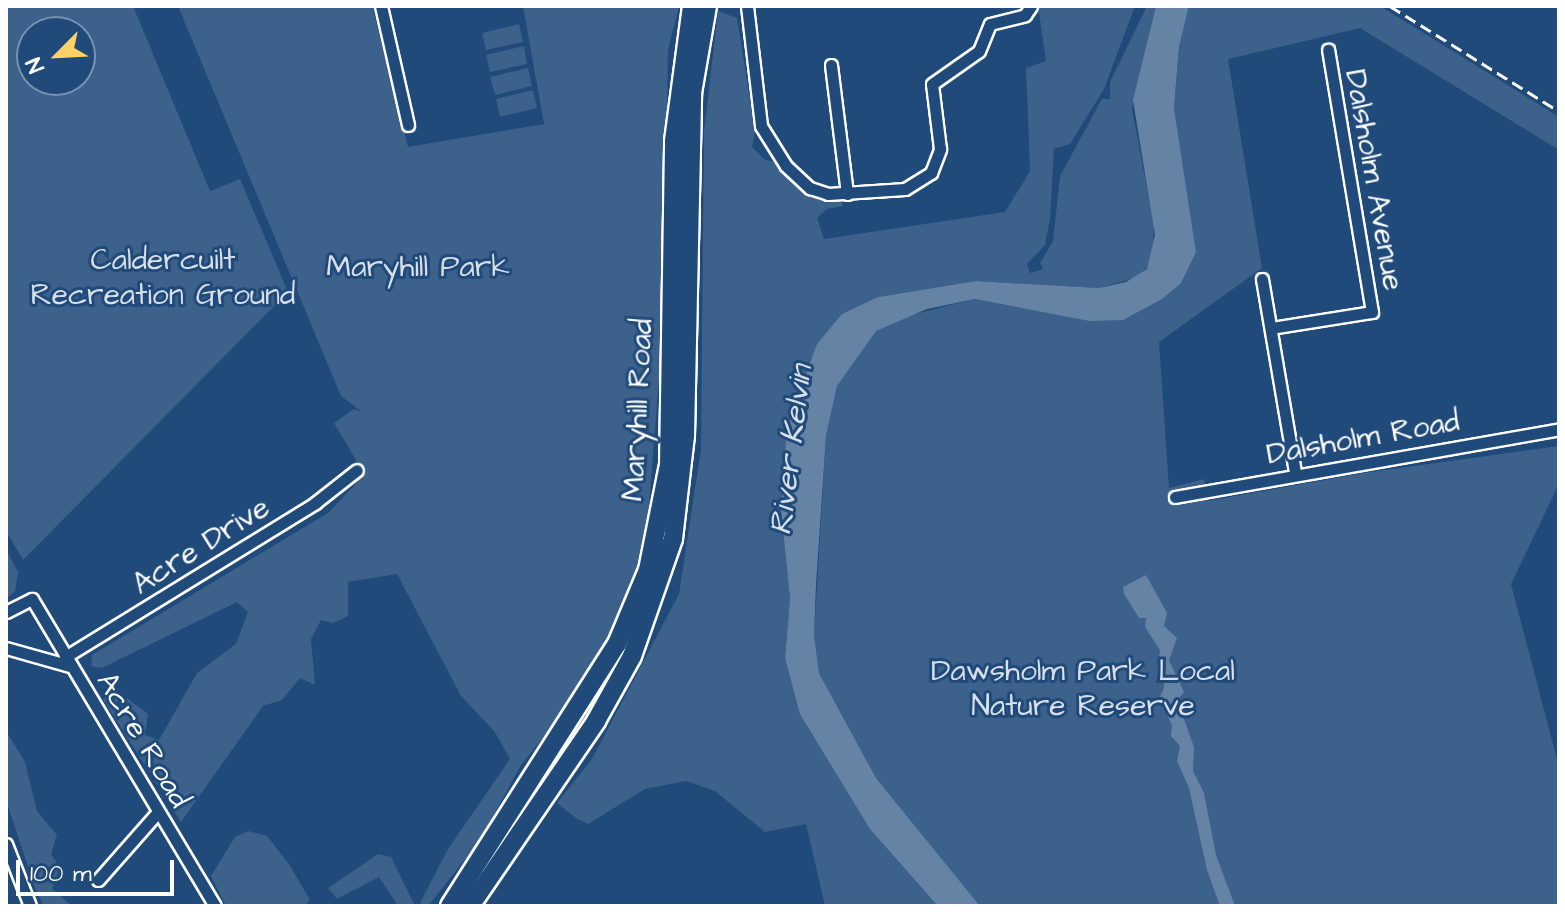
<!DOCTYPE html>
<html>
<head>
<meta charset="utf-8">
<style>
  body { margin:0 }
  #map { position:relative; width:1565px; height:912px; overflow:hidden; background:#1f4a7a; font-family:"Architects Daughter",sans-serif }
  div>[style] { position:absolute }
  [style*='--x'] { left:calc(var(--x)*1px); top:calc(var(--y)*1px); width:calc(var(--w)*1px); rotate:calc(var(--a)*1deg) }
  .green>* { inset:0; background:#3c618b }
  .water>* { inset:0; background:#6583a4 }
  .roads { filter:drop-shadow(2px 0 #fff) drop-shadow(-2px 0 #fff) drop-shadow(0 2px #fff) drop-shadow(0 -2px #fff) }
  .street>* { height:11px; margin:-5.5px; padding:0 5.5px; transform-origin:5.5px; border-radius:5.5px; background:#1f4a7a }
  .primary>* { height:18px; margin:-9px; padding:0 9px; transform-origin:9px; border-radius:9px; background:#1f4a7a }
  .rail>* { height:3px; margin-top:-1.5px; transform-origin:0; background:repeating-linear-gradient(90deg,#fff 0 12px,transparent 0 18px) }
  span { translate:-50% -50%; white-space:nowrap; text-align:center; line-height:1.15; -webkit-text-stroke:6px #1f4a7a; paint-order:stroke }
  .street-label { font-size:30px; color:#fff }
  .park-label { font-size:30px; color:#d8dfe8 }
  .water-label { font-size:32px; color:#d8e0e8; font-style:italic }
  .frame { position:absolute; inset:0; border:8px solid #fff; pointer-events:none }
  .north { position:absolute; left:16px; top:16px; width:80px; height:80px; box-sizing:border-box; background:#1f4a7a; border:2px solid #7992af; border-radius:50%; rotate:246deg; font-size:22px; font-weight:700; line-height:32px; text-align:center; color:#fff }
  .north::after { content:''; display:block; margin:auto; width:28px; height:36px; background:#ffd166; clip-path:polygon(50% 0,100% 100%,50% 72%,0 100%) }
  .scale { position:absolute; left:16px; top:860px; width:158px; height:36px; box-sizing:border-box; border:4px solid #fff; border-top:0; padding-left:10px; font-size:24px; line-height:28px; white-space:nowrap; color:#fff; -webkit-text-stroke:6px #1f4a7a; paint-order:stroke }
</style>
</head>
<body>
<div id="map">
  <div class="green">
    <div style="clip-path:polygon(evenodd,6px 6px,133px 6px,210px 191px,240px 179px,288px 292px,23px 560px,6px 531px,6px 6px,80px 32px,80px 80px,32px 80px,32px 32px,80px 32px)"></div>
    <div style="clip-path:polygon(178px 6px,372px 6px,408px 147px,544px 124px,523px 6px,679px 6px,668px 50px,663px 329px,646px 543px,623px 618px,574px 699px,521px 765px,478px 843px,428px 906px,420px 903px,448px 849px,510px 759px,495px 732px,461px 696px,397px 574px,348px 582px,348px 616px,333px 623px,321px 620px,311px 639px,315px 685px,300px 678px,282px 700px,263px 706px,181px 822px,103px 699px,115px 689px,148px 714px,145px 735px,159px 740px,197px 673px,236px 644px,248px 612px,237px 602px,102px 668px,91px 666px,92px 655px,328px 513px,355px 485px,356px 460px,334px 423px,354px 409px,362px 412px,341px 396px)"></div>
    <div style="clip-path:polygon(1038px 6px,1135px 6px,1104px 89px,1070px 144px,1054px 149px,1050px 219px,1045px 245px,1027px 264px,1030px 273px,1043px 269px,1040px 263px,1053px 241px,1060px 176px,1102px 99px,1110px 99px,1110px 82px,1147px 6px,1156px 6px,1132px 109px,1154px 225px,1152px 262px,1138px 277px,1099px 288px,976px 281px,878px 297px,817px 344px,781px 509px,790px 599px,785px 658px,938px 906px,825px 906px,806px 824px,765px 832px,715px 791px,686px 781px,645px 789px,588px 824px,577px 819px,557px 803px,592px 759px,679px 594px,701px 449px,704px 132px,718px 11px,737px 18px,755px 131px,752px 147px,765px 160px,778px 162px,801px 188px,818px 197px,842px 199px,843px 206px,827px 209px,817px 218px,824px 239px,1005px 212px,1030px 171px,1026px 68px,1046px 61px)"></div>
    <div style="clip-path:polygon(1189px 6px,1380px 6px,1559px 117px,1559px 150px,1360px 28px,1228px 59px,1262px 268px,1159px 342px,1169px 488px,1204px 479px,1207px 501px,1364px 473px,1559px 446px,1559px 484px,1511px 584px,1559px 767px,1559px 906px,980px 906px,876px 778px,819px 673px,814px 635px,826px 436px,837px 386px,862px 345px,876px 331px,907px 316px,975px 299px,1089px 321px,1196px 252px,1174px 108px,1179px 47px)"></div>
    <div style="clip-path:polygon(519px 24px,523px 42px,486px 50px,482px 33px)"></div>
    <div style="clip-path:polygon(524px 46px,527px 64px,490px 72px,486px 55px)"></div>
    <div style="clip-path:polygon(528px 68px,532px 86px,495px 95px,490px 77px)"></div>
    <div style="clip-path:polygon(533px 90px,537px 108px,500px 117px,496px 99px)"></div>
    <div style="clip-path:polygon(6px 549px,18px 572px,15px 592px,6px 599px)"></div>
    <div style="clip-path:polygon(6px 731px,25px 762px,37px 811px,57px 835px,51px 854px,60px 867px,52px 889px,72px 906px,44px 906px,35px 888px,6px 800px)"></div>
    <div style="clip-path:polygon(248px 831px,267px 836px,289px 864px,310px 900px,305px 906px,226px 906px,211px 876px,235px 837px)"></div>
    <div style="clip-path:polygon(378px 854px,391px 857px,415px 906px,398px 906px,379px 877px,337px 899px,328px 888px)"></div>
  </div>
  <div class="water">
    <div style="clip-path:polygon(1156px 6px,1189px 6px,1179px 47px,1174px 108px,1196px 252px,1181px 283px,1162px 299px,1123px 320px,1089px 321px,975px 299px,927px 309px,876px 331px,837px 386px,826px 436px,816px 585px,814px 635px,819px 673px,876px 778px,980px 906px,938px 906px,870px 829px,800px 714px,785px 658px,790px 599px,781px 509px,787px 427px,817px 344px,842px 314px,878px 297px,976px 281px,1099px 288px,1126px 282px,1147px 269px,1155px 235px,1133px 100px)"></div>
    <div style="clip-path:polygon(1146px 575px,1167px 613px,1164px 626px,1177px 638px,1169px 660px,1184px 692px,1177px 700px,1194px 747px,1193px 771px,1204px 793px,1216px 855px,1235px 906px,1220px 906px,1207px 870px,1189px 788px,1177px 761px,1180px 746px,1171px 736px,1172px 725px,1159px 699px,1164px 688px,1164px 677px,1157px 673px,1160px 650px,1145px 627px,1146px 618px,1139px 618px,1124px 594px,1123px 587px)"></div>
  </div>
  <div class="roads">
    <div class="street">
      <div style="--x:381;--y:6;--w:122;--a:77.2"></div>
      <div style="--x:747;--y:6;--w:121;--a:83.3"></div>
      <div style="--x:761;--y:126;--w:47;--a:58"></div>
      <div style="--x:786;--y:166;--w:33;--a:43"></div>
      <div style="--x:810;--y:188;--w:19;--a:18"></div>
      <div style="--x:828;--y:194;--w:77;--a:-3.7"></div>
      <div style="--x:905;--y:189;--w:31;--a:-32"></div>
      <div style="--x:931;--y:173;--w:26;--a:-69"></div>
      <div style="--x:940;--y:149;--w:65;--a:-97"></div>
      <div style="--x:932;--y:84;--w:57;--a:-35.1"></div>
      <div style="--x:979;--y:51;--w:29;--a:-68"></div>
      <div style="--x:990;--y:24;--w:36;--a:-14"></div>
      <div style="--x:1025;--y:15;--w:11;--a:-56"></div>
      <div style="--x:831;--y:65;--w:130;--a:82.9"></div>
      <div style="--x:1262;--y:279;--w:197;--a:80.3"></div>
      <div style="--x:1271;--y:328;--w:102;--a:-9"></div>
      <div style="--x:1372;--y:312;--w:266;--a:-99.5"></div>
      <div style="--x:1175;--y:497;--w:390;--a:-10"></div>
      <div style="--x:6;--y:612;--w:29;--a:-27"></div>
      <div style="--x:32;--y:599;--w:357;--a:59.2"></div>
      <div style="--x:6;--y:648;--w:66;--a:15.7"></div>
      <div style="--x:65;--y:657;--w:294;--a:-31.6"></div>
      <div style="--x:315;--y:503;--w:53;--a:-38.2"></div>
      <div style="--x:6;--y:844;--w:66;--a:68.8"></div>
      <div style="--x:98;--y:880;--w:91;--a:-48.6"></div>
    </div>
    <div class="primary">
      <div style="--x:450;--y:906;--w:311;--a:-57.5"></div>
      <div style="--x:617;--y:644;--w:80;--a:-67.3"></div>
      <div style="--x:648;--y:570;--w:107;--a:-78.7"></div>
      <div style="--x:669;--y:465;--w:324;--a:-89.1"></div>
      <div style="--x:674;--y:141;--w:136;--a:-82.4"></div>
      <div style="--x:470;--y:906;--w:224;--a:-55.7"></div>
      <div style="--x:596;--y:721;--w:74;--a:-61"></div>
      <div style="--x:632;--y:656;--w:124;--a:-70.7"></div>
      <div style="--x:673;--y:539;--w:104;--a:-83.4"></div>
      <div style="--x:685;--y:436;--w:343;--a:-88.8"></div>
      <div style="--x:692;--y:93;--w:88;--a:-80.2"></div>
    </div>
  </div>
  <div class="rail">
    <div style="--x:1390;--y:6;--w:199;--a:31.9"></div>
  </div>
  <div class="street-label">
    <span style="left:1374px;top:180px;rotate:80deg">Dalsholm Avenue</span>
    <span style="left:638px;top:410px;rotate:-87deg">Maryhill Road</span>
    <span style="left:1363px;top:438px;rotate:-10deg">Dalsholm Road</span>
    <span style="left:201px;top:546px;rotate:-32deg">Acre Drive</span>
    <span style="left:143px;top:740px;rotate:59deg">Acre Road</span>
  </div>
  <div class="park-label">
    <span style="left:163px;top:277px">Caldercuilt<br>Recreation Ground</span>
    <span style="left:418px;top:267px">Maryhill Park</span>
    <span style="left:1083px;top:688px">Dawsholm Park Local<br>Nature Reserve</span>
  </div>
  <div class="water-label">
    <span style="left:792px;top:450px;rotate:-83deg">River Kelvin</span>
  </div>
  <div class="frame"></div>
  <div class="north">N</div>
  <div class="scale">100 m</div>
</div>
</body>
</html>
